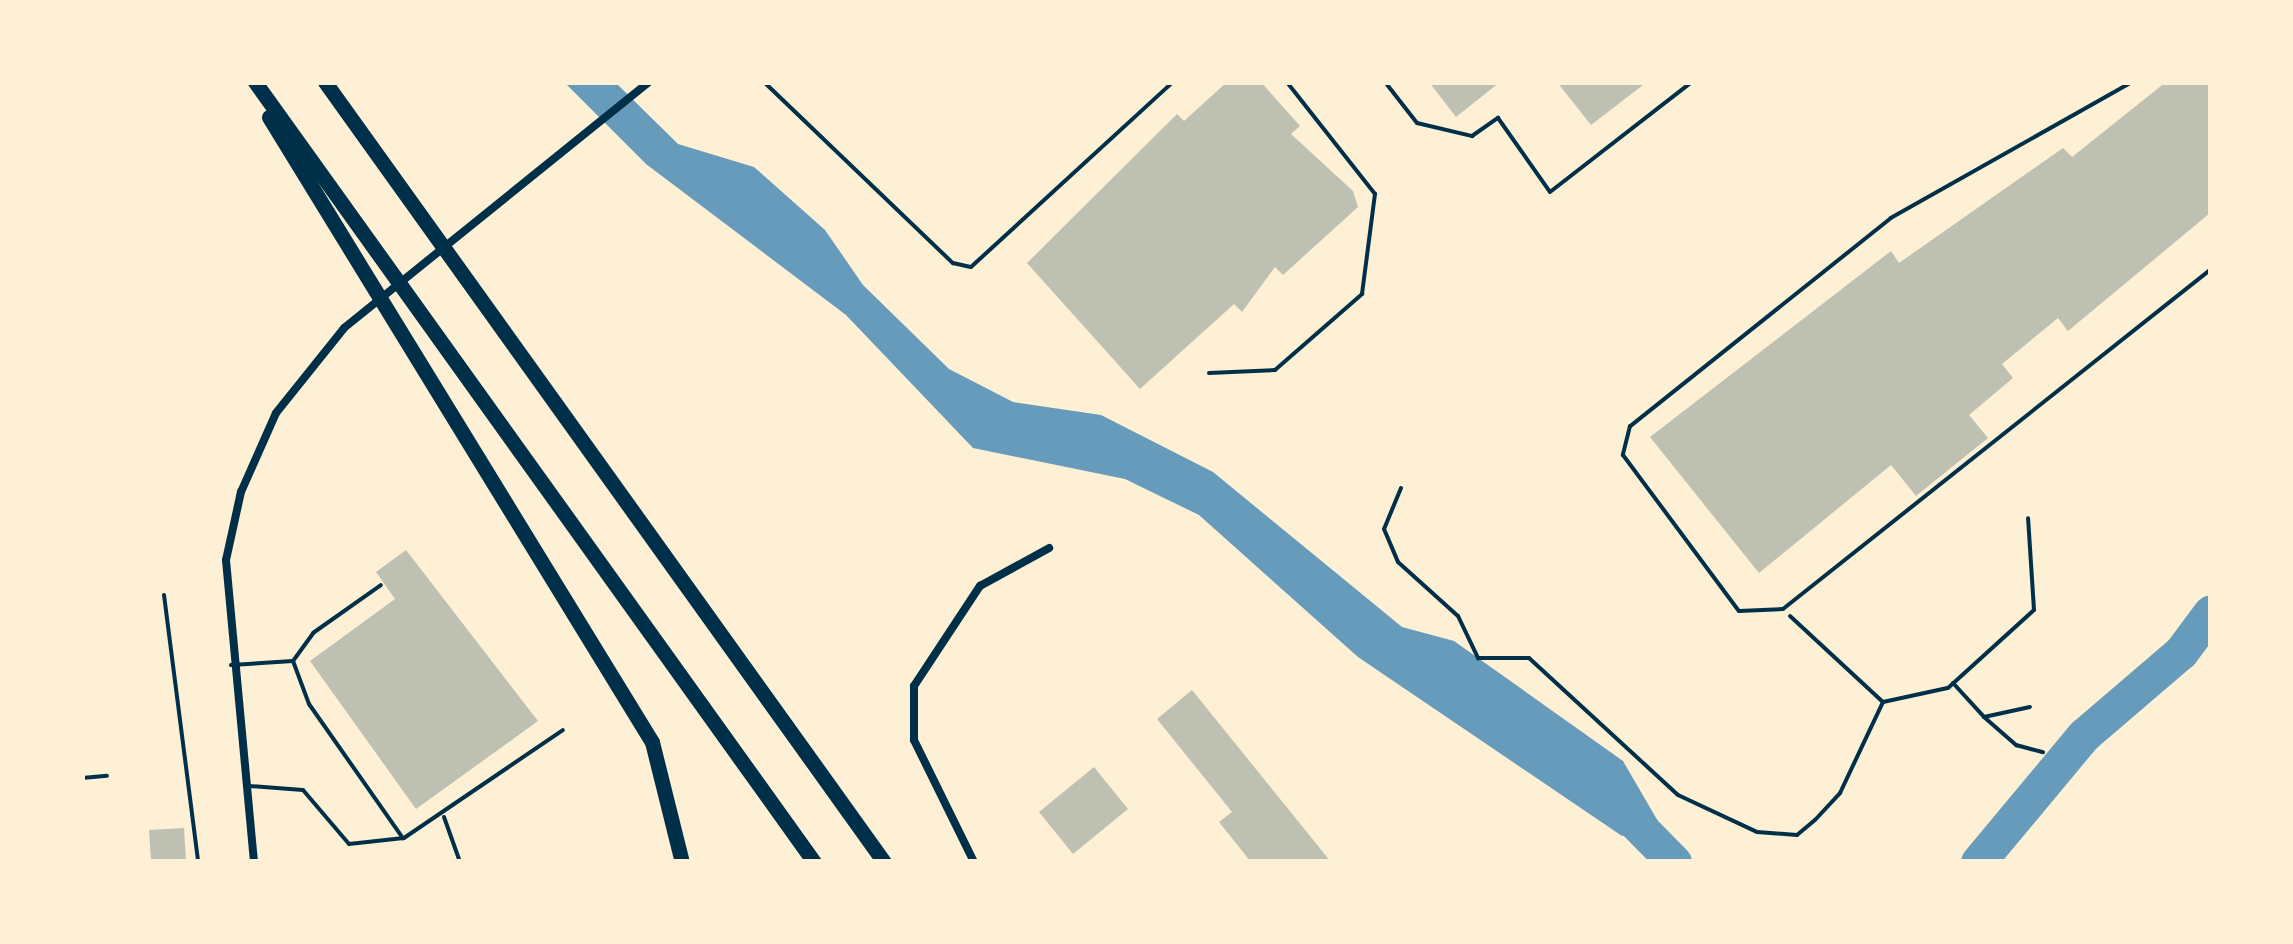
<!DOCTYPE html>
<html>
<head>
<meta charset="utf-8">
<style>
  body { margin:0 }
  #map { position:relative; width:2293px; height:944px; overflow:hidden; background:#fdf0d5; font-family:"PT Sans",sans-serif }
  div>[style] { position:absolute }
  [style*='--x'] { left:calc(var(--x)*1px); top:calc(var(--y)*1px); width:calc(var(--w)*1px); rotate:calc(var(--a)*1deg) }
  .water>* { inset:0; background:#669bbc }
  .river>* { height:35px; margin:-17.5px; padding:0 17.5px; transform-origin:17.5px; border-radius:17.5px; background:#669bbc }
  .building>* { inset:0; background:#bec0b2 }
  .path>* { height:4px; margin:-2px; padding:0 2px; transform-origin:2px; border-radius:2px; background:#003049 }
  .service>* { height:4px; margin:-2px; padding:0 2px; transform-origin:2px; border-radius:2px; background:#003049 }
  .minor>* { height:8px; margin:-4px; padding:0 4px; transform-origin:4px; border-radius:4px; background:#003049 }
  .motorway>* { height:15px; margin:-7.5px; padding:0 7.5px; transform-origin:7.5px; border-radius:7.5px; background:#003049 }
  span { translate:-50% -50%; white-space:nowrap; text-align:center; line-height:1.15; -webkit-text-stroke:10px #fdf0d5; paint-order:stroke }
  .frame { position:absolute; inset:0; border:85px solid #fdf0d5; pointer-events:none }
</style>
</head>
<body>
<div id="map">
  <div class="water">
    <div style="clip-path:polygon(565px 83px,616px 83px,678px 144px,754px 167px,825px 230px,863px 285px,949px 369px,1013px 402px,1101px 415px,1213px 472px,1402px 627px,1454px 641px,1623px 761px,1659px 823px,1622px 836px,1358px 657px,1199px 515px,1125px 479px,973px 448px,846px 315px,646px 164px)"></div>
  </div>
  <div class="river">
    <div style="--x:1608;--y:795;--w:94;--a:45.4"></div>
    <div style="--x:1978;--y:862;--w:165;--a:-50.2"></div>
    <div style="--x:2084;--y:735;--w:128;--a:-40.6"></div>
    <div style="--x:2181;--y:652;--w:49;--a:-53.4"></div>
  </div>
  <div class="building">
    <div style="clip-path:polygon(1227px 82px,1261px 82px,1300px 126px,1291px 134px,1353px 191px,1358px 207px,1283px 275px,1275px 267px,1242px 312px,1234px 304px,1140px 389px,1027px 263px,1177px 114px,1184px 121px)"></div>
    <div style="clip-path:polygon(1429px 82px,1500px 82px,1456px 117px)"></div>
    <div style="clip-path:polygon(1557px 82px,1647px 82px,1591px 125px)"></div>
    <div style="clip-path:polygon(2166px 82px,2210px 82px,2210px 213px,2068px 331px,2058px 318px,2002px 364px,2013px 378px,1969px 415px,1988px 438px,1916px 496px,1891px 465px,1759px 573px,1650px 437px,1891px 251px,1899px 263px,2063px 148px,2072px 157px)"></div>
    <div style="clip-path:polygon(406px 550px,538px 721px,416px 809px,310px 661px,395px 599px,376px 572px)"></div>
    <div style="clip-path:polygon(1192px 690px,1331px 862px,1251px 862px,1219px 822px,1232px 812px,1157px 719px)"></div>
    <div style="clip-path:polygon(1094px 767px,1128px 809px,1073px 854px,1039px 812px)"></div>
    <div style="clip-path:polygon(184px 828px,186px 862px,151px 862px,149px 830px)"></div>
  </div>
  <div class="path">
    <div style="--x:1401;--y:488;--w:44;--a:112.5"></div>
    <div style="--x:1384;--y:529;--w:36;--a:67"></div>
    <div style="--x:1398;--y:562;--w:81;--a:42"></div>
    <div style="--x:1458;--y:616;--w:47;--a:64.5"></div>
    <div style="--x:1478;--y:658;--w:51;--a:0"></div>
    <div style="--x:1529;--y:658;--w:202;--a:42.6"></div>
    <div style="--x:1678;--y:795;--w:87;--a:25.1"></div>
    <div style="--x:1757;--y:832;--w:40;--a:4.3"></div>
    <div style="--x:1797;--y:835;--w:23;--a:-40"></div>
    <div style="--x:1815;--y:820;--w:37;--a:-47"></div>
    <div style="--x:1840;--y:793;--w:101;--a:-64.7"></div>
    <div style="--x:1790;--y:616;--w:127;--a:42.8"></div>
    <div style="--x:1883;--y:702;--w:66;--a:-12.2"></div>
    <div style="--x:1948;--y:688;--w:116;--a:-42.2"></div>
    <div style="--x:2034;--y:610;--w:92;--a:-93.7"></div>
    <div style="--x:1953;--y:683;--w:46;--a:47.6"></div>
    <div style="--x:1984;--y:717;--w:47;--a:-12.3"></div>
    <div style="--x:1984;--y:717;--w:43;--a:41.2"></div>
    <div style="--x:2016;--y:745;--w:28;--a:15"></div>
  </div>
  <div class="service">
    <div style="--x:764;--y:82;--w:262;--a:43.8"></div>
    <div style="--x:953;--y:263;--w:18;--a:13"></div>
    <div style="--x:971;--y:267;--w:274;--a:-42.5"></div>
    <div style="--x:1385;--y:82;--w:52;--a:52"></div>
    <div style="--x:1417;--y:123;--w:57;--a:13.3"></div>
    <div style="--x:1472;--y:136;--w:32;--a:-35"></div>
    <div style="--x:1498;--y:118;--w:90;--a:54.9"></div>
    <div style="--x:1550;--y:192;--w:180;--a:-37.8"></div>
    <div style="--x:2132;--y:82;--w:277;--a:150.6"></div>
    <div style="--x:1891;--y:218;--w:334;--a:141.4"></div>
    <div style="--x:1630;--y:426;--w:30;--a:104"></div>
    <div style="--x:1623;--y:455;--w:194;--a:53.4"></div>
    <div style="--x:1739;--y:611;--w:44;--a:-2.6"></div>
    <div style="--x:1783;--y:609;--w:545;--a:-38.45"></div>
    <div style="--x:1209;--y:373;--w:66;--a:-2.6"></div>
    <div style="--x:1275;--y:370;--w:116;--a:-41.1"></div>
    <div style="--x:1362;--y:294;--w:101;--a:-82.6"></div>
    <div style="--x:1375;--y:194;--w:142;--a:-128.2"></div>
    <div style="--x:164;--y:595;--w:269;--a:82.7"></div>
    <div style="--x:293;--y:661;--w:46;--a:69.6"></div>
    <div style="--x:309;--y:704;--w:164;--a:55"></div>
    <div style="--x:231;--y:665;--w:62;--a:-3.7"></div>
    <div style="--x:293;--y:661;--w:34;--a:-54"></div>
    <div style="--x:313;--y:633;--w:83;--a:-35.2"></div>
    <div style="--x:82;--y:778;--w:25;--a:-5"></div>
    <div style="--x:249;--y:786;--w:54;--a:4.2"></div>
    <div style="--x:303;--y:790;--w:71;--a:49.6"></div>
    <div style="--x:349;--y:844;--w:55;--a:-6.2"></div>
    <div style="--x:404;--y:838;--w:192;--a:-34.2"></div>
    <div style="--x:444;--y:817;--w:48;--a:70.4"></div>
  </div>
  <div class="minor">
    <div style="--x:254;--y:862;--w:303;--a:-95.3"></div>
    <div style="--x:226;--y:560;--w:70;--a:-77.6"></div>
    <div style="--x:241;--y:492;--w:86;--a:-66.1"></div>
    <div style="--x:276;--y:413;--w:109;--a:-51.3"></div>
    <div style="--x:344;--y:328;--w:392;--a:-38.9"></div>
    <div style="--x:974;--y:862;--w:136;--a:-116.2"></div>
    <div style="--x:914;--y:740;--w:54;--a:-90"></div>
    <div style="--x:914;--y:686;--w:120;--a:-56.6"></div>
    <div style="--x:980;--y:586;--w:79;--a:-28.8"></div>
  </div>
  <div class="motorway">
    <div style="--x:255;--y:82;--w:960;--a:54.37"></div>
    <div style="--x:325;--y:82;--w:960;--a:54.37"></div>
    <div style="--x:269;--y:117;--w:733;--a:58.5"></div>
    <div style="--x:652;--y:742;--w:124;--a:76"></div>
  </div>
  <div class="frame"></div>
</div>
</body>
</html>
